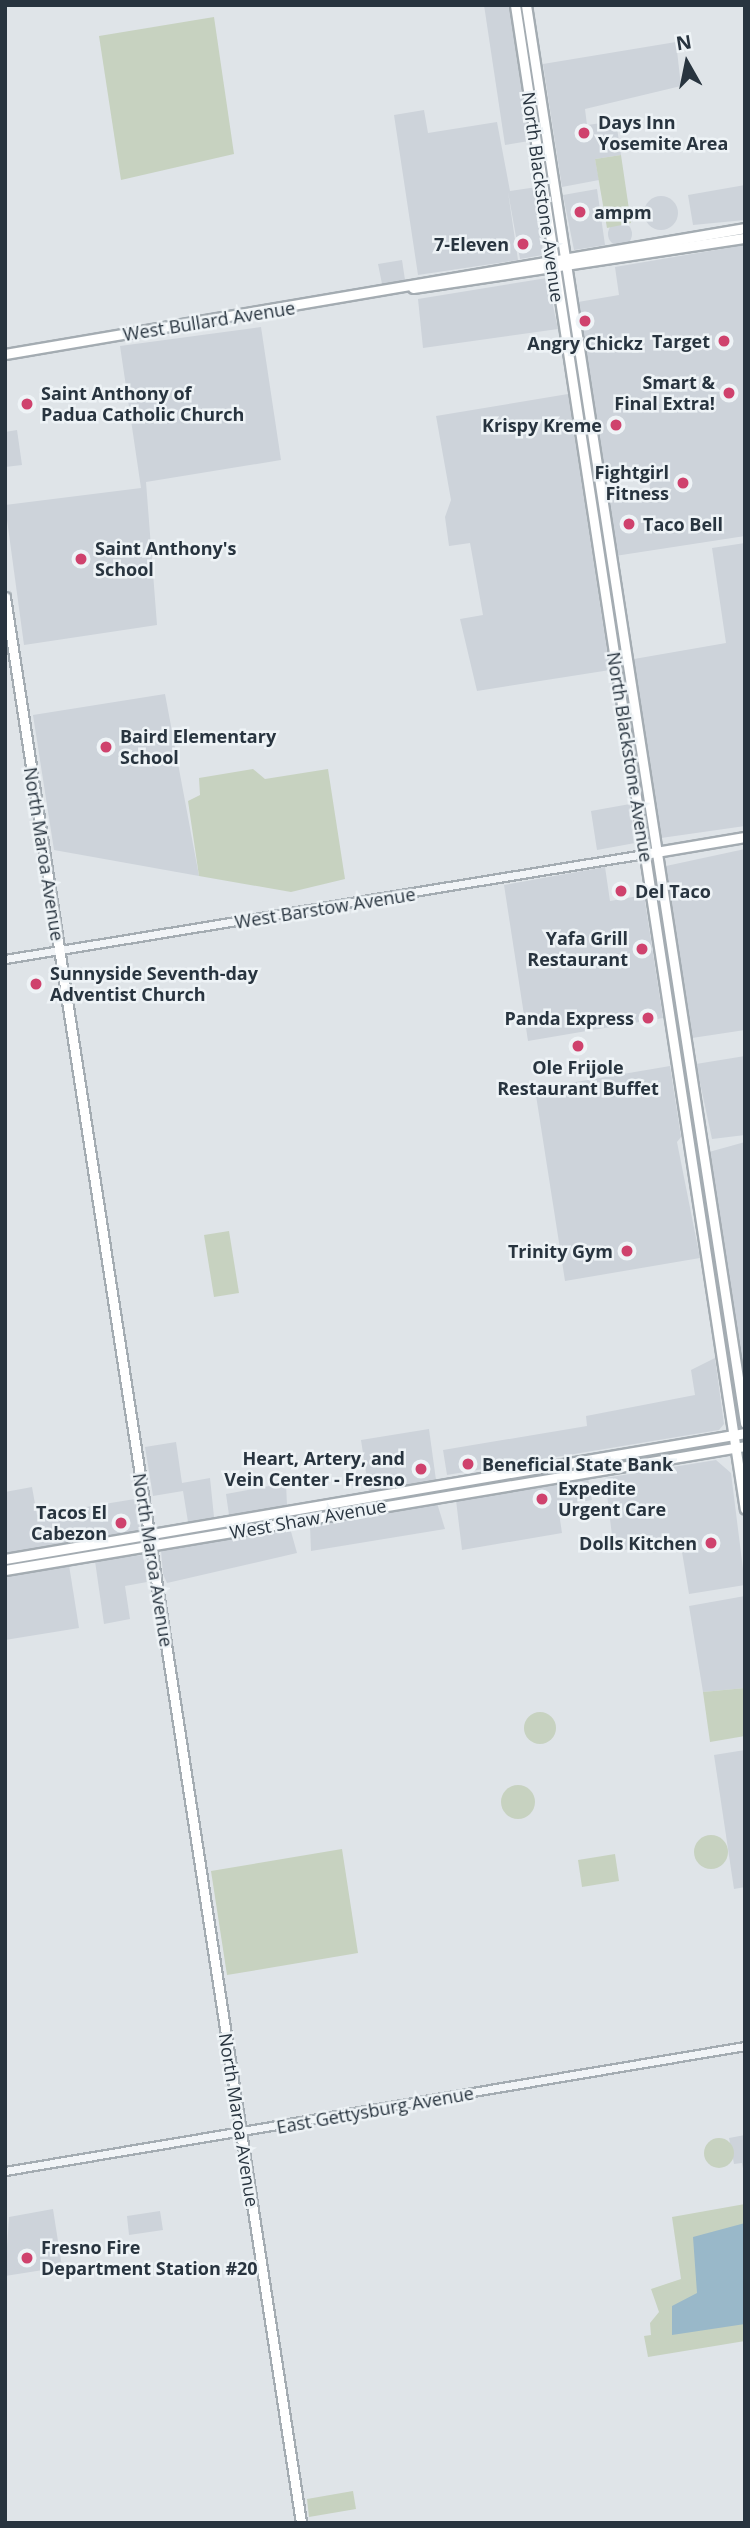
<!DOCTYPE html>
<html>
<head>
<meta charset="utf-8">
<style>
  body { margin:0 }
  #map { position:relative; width:750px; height:2528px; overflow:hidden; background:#dfe4e8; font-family:"Open Sans",sans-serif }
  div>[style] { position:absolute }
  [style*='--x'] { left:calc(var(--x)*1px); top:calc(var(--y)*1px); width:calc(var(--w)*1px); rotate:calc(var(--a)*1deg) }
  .built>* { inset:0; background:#cdd3da }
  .round { border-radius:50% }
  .green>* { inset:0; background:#c7d2c0 }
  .water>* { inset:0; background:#99b8c9 }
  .roads { filter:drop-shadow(2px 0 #a4acb2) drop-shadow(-2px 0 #a4acb2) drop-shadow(0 2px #a4acb2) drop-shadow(0 -2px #a4acb2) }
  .minor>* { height:7px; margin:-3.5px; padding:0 3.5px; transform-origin:3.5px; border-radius:3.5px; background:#f1f4f7 }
  .major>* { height:9px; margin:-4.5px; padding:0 4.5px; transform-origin:4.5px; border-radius:4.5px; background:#fff }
  .dots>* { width:19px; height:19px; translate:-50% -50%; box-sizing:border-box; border:4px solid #eef3f6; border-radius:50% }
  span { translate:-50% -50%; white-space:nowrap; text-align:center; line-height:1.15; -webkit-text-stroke:5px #eef3f6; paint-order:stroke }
  .poi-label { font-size:18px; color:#28343f; font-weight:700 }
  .left { translate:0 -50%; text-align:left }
  .right { translate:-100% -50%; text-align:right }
  .street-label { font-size:18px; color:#28343f }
  .frame { position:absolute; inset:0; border:7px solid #28343f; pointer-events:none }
  .north { position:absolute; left:652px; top:28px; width:70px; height:70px; -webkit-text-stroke:5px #eef3f6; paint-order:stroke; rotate:351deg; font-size:19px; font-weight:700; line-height:28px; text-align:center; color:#28343f }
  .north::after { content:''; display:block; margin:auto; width:24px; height:32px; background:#28343f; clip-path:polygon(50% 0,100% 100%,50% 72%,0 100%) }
</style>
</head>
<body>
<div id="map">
  <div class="built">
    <div style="clip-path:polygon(484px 5px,509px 5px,529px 141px,505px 145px)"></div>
    <div style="clip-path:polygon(676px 42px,681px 86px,585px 109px,587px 125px,616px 121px,621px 155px,595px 159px,599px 180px,562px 187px,543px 64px)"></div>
    <div style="clip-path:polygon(424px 110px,428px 133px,497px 122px,510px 191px,537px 187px,543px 255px,520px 259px,508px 192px,518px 260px,418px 275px,394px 115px)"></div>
    <div style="clip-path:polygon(745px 185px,745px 220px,693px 225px,688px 195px)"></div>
    <div style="clip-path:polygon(597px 189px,605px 245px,574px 250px,563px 195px)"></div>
    <div class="round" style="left:644px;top:196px;width:34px;height:34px"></div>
    <div class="round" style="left:608px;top:222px;width:24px;height:24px"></div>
    <div style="clip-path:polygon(745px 245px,745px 536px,615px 556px,607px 501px,651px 494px,647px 470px,615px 471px,616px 479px,604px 482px,578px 302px,619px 295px,615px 267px)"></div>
    <div style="clip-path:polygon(402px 260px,405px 280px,382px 284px,378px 264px)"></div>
    <div style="clip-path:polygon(547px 278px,558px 329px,423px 348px,418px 299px)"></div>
    <div style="clip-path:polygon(261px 327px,281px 460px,146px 482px,157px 625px,24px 645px,5px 505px,141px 488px,120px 346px)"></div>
    <div style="clip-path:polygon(568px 394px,610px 670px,477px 691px,460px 619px,483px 615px,470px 543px,449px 546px,445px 517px,451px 500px,436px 416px)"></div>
    <div style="clip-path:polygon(17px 430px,22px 465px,5px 467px,5px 432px)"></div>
    <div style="clip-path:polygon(745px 543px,745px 826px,661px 838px,634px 659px,726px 643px,712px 548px)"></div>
    <div style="clip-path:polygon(165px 694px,199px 876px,54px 850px,33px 715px)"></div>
    <div style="clip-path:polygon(630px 804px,635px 843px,597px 850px,591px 811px)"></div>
    <div style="clip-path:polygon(745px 849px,745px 1030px,692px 1038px,666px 866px)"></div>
    <div style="clip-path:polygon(605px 867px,610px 901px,644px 895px,663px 1018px,528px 1041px,504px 885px)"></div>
    <div style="clip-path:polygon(745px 1056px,745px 1135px,712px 1139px,696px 1064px)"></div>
    <div style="clip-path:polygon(670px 1066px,681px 1137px,677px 1142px,700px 1258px,565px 1281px,535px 1089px)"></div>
    <div style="clip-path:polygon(745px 1142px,745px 1384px,709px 1152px)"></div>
    <div style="clip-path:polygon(715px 1358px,724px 1424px,719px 1430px,447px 1475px,443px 1450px,587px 1426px,586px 1416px,695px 1395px,691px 1370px)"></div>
    <div style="clip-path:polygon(429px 1429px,436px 1480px,369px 1492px,361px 1440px)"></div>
    <div style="clip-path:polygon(176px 1442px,182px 1483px,210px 1478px,214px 1517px,188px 1522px,183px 1491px,153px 1496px,145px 1447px)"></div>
    <div style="clip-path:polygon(716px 1460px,731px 1473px,745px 1585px,689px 1594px,680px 1540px,614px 1552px,605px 1478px)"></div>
    <div style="clip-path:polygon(588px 1478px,592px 1500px,558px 1506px,562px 1533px,462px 1550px,456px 1500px)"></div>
    <div style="clip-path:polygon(286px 1483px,287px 1506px,229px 1515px,226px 1494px)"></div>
    <div style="clip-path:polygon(32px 1487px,37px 1515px,135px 1499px,140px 1530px,5px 1553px,5px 1492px)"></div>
    <div style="clip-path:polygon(437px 1503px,445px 1529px,311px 1551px,310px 1525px)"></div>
    <div style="clip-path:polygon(290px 1528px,297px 1553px,167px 1583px,163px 1574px,161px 1550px)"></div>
    <div style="clip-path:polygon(143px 1555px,147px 1582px,125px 1586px,130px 1619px,104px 1624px,95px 1561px)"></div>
    <div style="clip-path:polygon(69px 1565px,79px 1628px,5px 1640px,5px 1576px)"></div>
    <div style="clip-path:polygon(745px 1596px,745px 1688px,703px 1692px,689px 1606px)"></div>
    <div style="clip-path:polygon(745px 1750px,745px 1887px,734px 1889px,714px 1755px)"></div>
    <div style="clip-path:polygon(745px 2135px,745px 2180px,742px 2163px,734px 2164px,729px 2138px)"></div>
    <div style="clip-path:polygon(53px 2209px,62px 2267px,5px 2276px,9px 2217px)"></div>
    <div style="clip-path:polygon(160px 2211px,163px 2230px,129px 2235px,127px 2216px)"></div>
  </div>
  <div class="green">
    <div style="clip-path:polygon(214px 17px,234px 154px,121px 180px,99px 36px)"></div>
    <div style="clip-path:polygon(621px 155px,631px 223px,607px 228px,595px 159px)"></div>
    <div style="clip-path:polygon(253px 769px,265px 779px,328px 769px,345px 879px,291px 892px,199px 876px,188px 801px,200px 795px,199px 778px)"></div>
    <div style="clip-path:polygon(229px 1231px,239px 1293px,214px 1297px,204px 1235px)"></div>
    <div style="clip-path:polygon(745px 1688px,745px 1736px,710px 1742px,703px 1692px)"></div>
    <div class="round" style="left:524px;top:1712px;width:32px;height:32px"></div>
    <div class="round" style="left:501px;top:1785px;width:34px;height:34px"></div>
    <div class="round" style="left:694px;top:1835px;width:34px;height:34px"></div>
    <div style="clip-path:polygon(342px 1849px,358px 1953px,227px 1975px,211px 1871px)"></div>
    <div style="clip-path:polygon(615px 1854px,619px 1881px,582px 1887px,578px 1860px)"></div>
    <div class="round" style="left:704px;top:2138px;width:30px;height:30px"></div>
    <div style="clip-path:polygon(745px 2204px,745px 2341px,648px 2357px,644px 2336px,651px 2335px,650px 2323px,659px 2312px,651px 2289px,681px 2279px,672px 2217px)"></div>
    <div style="clip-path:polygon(353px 2491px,356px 2509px,309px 2517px,307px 2499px)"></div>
  </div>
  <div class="water">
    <div style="clip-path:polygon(745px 2223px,745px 2324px,672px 2335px,672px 2306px,697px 2293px,693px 2237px)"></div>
  </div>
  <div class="roads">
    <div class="minor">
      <div style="--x:5;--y:959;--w:648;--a:-9.33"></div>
      <div style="--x:5;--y:2171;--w:750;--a:-9.59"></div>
    </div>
    <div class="major">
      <div style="--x:515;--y:5;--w:1521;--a:81.31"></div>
      <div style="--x:526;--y:5;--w:1435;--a:81.22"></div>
      <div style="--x:413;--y:288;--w:336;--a:-8.6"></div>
      <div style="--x:5;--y:354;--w:751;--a:-9.66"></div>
      <div style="--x:5;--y:597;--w:1949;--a:81.26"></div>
      <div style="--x:650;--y:853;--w:96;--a:-9.6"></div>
      <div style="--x:5;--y:1559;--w:751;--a:-9.66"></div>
      <div style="--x:5;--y:1570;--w:750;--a:-9.51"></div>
    </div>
  </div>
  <div class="dots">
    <div style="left:584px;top:133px;background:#cf426d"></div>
    <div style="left:580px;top:212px;background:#cf426d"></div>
    <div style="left:523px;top:244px;background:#cf426d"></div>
    <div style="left:585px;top:321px;background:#cf426d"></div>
    <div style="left:724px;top:341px;background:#cf426d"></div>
    <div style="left:729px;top:393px;background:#cf426d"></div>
    <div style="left:27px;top:404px;background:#cf426d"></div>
    <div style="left:616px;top:425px;background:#cf426d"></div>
    <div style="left:683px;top:483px;background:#cf426d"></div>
    <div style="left:629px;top:524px;background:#cf426d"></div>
    <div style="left:81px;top:559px;background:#cf426d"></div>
    <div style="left:106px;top:747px;background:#cf426d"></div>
    <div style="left:621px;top:891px;background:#cf426d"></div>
    <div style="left:642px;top:949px;background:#cf426d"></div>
    <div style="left:36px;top:984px;background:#cf426d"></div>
    <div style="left:648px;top:1018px;background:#cf426d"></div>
    <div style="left:578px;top:1046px;background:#cf426d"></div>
    <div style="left:627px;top:1251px;background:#cf426d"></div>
    <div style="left:468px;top:1464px;background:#cf426d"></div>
    <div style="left:421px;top:1469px;background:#cf426d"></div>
    <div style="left:542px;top:1499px;background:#cf426d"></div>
    <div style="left:121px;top:1523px;background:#cf426d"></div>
    <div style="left:711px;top:1543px;background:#cf426d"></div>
    <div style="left:27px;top:2258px;background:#cf426d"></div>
  </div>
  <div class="poi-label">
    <span class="left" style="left:598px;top:133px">Days Inn<br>Yosemite Area</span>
    <span class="left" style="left:594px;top:212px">ampm</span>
    <span class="right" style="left:509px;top:244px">7-Eleven</span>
    <span class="right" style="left:710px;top:341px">Target</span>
    <span style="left:585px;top:343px">Angry Chickz</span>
    <span class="right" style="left:715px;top:393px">Smart &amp;<br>Final Extra!</span>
    <span class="left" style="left:41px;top:404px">Saint Anthony of<br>Padua Catholic Church</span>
    <span class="right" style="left:602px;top:425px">Krispy Kreme</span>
    <span class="right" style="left:669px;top:483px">Fightgirl<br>Fitness</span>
    <span class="left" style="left:643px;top:524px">Taco Bell</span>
    <span class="left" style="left:95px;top:559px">Saint Anthony's<br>School</span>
    <span class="left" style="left:120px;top:747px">Baird Elementary<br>School</span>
    <span class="left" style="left:635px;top:891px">Del Taco</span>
    <span class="right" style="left:628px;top:949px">Yafa Grill<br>Restaurant</span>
    <span class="left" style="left:50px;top:984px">Sunnyside Seventh-day<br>Adventist Church</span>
    <span class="right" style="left:634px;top:1018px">Panda Express</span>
    <span style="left:578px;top:1078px">Ole Frijole<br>Restaurant Buffet</span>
    <span class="right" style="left:613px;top:1251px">Trinity Gym</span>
    <span class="right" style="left:405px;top:1469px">Heart, Artery, and<br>Vein Center - Fresno</span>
    <span class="left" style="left:482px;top:1464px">Beneficial State Bank</span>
    <span class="left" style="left:558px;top:1499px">Expedite<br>Urgent Care</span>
    <span class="right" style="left:107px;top:1523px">Tacos El<br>Cabezon</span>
    <span class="right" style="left:697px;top:1543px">Dolls Kitchen</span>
    <span class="left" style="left:41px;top:2258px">Fresno Fire<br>Department Station #20</span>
  </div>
  <div class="street-label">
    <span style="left:543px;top:197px;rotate:82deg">North Blackstone Avenue</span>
    <span style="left:209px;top:321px;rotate:-9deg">West Bullard Avenue</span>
    <span style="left:630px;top:757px;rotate:81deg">North Blackstone Avenue</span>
    <span style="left:44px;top:854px;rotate:81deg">North Maroa Avenue</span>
    <span style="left:325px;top:908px;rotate:-9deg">West Barstow Avenue</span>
    <span style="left:308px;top:1519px;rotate:-10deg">West Shaw Avenue</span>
    <span style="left:153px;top:1560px;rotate:81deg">North Maroa Avenue</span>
    <span style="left:375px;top:2110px;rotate:-10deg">East Gettysburg Avenue</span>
    <span style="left:239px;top:2120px;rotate:81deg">North Maroa Avenue</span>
  </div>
  <div class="frame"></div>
  <div class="north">N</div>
</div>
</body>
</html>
